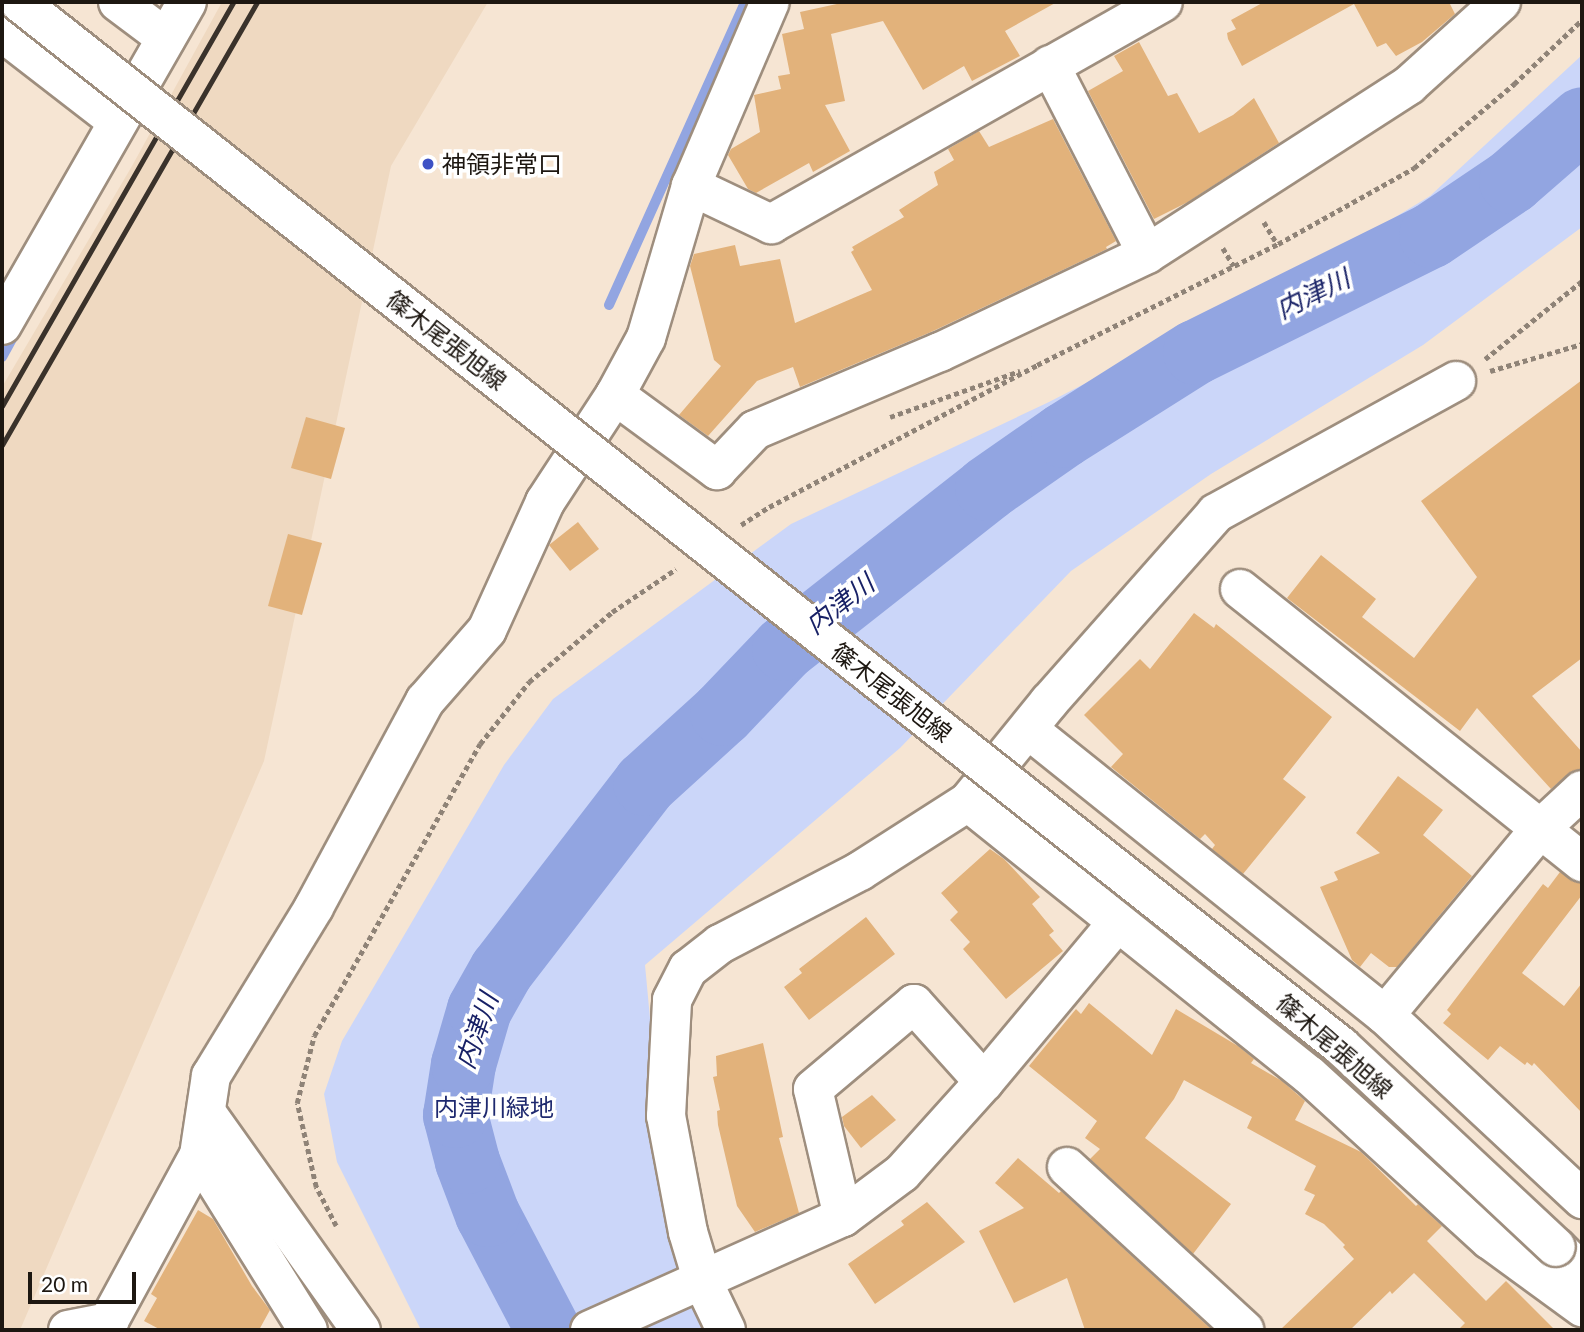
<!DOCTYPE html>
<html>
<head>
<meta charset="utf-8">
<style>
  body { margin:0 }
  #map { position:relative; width:1584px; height:1332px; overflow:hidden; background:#f6e5d3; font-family:Lato,"Noto Sans JP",sans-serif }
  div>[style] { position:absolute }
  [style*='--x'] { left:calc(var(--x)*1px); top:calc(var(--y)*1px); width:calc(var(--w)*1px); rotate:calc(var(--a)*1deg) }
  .built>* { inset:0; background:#efd9c1 }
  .green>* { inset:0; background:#cbd6f9 }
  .stream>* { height:10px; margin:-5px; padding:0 5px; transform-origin:5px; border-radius:5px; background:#92a5e1 }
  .river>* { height:65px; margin:-32.5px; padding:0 32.5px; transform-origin:32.5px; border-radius:32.5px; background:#92a5e1 }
  .building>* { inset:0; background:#e2b27b }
  .path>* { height:4.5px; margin-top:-2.25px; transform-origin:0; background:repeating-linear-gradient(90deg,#8f8377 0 5px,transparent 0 8.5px) }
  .roads { filter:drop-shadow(2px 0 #9e8e7e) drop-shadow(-2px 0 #9e8e7e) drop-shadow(0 2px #9e8e7e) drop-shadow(0 -2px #9e8e7e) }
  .minor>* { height:38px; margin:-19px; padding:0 19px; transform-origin:19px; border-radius:19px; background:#fff }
  .major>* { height:38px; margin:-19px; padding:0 19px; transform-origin:19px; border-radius:19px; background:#fff }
  .rail>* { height:5px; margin:-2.5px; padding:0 2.5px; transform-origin:2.5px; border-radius:2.5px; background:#3a322b }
  .bridges { filter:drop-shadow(2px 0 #9e8e7e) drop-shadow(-2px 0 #9e8e7e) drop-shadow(0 2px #9e8e7e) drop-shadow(0 -2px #9e8e7e) }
  .major-bridge>* { height:38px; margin:-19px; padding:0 19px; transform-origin:19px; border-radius:19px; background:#fff }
  .dots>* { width:19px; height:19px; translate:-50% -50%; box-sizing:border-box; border:4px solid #fff; border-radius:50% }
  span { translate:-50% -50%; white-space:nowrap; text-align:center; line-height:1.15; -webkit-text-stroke:7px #fff; paint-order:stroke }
  .poi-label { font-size:24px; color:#1d1711 }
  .left { translate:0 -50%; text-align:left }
  .street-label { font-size:24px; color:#1d1711 }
  .park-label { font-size:24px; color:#1e296f }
  .water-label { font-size:26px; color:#182166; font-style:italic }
  .frame { position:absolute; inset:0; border:4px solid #1d1711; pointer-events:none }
  .scale { position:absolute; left:28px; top:1272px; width:108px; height:32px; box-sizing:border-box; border:4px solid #1d1711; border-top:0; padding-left:9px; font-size:21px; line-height:24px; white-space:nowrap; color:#1d1711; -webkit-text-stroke:5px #fff; paint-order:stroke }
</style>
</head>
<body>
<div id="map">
  <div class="built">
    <div style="clip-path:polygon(222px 2px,488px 2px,391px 166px,264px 761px,20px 1330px,2px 1330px,2px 387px,132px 166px)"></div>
  </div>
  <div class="green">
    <div style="clip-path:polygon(1582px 55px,1582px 227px,1423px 345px,1211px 474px,1071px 571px,900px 748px,645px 965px,671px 1241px,711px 1330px,421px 1330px,337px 1162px,324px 1094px,342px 1041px,504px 765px,553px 699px,791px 524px,1049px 402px,1318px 264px,1430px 196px)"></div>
  </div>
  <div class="stream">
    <div style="--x:609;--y:305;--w:332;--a:-65.8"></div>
    <div style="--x:2;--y:357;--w:31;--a:-61"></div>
  </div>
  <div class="river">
    <div style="--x:548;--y:1330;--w:131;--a:-117.7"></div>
    <div style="--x:487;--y:1214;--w:57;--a:-110.7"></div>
    <div style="--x:467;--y:1161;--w:48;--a:-104.6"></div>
    <div style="--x:455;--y:1115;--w:52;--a:-81.1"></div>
    <div style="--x:463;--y:1064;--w:57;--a:-73.8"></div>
    <div style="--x:479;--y:1009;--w:45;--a:-60.6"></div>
    <div style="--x:501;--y:970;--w:236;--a:-52.4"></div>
    <div style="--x:645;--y:783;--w:104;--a:-42.3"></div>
    <div style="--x:722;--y:713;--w:90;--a:-46.4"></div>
    <div style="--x:784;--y:648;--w:258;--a:-38.2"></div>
    <div style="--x:987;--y:488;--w:93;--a:-34.9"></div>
    <div style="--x:1063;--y:435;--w:156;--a:-32.2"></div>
    <div style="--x:1195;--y:352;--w:263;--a:-26.4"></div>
    <div style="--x:1431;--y:235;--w:97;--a:-34"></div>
    <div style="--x:1511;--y:181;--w:94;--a:-41.1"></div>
  </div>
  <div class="building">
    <div style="clip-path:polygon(846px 2px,1057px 2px,1005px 31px,1020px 56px,972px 81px,964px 66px,923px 90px,883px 21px,831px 34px,845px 101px,825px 105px,850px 151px,813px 172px,809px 163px,756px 193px,748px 189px,728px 155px,731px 149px,760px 132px,754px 95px,781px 89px,778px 76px,790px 74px,782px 34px,804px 29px,800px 12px)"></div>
    <div style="clip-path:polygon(1264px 2px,1449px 2px,1455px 14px,1422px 42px,1396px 56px,1386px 43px,1377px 47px,1354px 4px,1242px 66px,1228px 39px,1227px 33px,1236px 29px,1231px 20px)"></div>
    <div style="clip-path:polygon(1139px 42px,1168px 96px,1177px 93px,1199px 133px,1233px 115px,1254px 98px,1279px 143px,1188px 202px,1154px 219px,1088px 91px,1123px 71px,1114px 56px)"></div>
    <div style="clip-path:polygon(1053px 119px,1116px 241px,1106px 247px,1107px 249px,931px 332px,800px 387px,793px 367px,757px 381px,708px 436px,679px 415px,721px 366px,714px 360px,690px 266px,694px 254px,735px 245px,740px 266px,780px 259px,795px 323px,872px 290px,851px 252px,854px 250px,852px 247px,904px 217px,899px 210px,938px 185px,934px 172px,954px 160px,948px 149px,979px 131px,989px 147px)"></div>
    <div style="clip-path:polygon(1582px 380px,1582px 658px,1532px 696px,1582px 752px,1582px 769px,1568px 774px,1551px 789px,1477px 708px,1460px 731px,1287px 598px,1321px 555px,1376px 599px,1362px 617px,1414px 658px,1477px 577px,1421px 501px)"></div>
    <div style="clip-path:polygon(306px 417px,345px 428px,331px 479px,291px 468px)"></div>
    <div style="clip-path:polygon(578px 522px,599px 549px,570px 571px,549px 545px)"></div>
    <div style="clip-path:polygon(288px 534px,322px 543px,302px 615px,268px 606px)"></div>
    <div style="clip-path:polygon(1194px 613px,1214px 628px,1216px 624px,1332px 717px,1283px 779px,1306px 797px,1243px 874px,1212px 849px,1215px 845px,1205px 834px,1200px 839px,1111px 767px,1123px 754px,1084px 715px,1140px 659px,1150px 669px)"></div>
    <div style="clip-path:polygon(1398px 776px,1443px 810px,1423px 835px,1472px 876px,1397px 967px,1389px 967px,1371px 953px,1360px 967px,1352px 960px,1320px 887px,1338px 880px,1334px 872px,1380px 853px,1356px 833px)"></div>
    <div style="clip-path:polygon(990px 849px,1004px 859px,1040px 897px,1032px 904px,1054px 931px,1049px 935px,1063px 951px,1006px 999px,963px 949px,970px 942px,950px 920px,958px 912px,941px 893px)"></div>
    <div style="clip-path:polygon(1560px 872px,1582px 883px,1582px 895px,1522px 973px,1564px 1006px,1582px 983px,1582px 1113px,1534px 1063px,1532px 1066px,1527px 1062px,1525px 1065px,1500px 1046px,1488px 1060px,1443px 1023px,1451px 1014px,1447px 1010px,1543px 884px,1548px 888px)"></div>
    <div style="clip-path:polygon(866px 917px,895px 954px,809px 1020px,784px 987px,802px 973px,799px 969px)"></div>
    <div style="clip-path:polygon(1089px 1003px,1152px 1055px,1176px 1009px,1238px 1046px,1254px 1059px,1251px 1063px,1282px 1081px,1305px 1101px,1295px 1120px,1361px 1152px,1416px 1206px,1418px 1204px,1442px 1226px,1427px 1241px,1486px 1301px,1506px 1281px,1555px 1330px,1458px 1330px,1465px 1323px,1414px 1273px,1392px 1294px,1390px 1291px,1350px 1330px,1280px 1330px,1354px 1259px,1343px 1247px,1345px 1245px,1324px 1224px,1305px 1214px,1315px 1195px,1304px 1190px,1316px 1166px,1247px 1128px,1252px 1117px,1184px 1080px,1174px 1099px,1145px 1138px,1231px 1204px,1193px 1254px,1090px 1159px,1100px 1149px,1085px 1138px,1097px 1121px,1029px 1066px,1076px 1009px,1081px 1014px)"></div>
    <div style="clip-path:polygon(763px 1043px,783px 1137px,779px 1138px,799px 1213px,755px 1232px,737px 1206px,718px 1125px,717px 1111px,720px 1110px,713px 1077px,717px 1076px,716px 1056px)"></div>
    <div style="clip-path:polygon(872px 1095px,896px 1120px,861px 1148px,844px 1126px,842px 1117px)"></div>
    <div style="clip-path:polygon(1018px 1158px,1059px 1193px,1061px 1191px,1212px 1330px,1085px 1330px,1067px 1278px,1014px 1303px,979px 1231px,1024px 1208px,995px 1183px)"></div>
    <div style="clip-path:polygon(927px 1202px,965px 1242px,875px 1304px,848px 1264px,904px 1225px,901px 1221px)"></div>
    <div style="clip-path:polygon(198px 1210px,213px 1219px,252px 1286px,270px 1310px,259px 1330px,161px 1330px,144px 1321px,157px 1298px,151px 1294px)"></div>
  </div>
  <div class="path">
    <div style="--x:1264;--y:222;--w:26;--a:59"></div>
    <div style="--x:1223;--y:248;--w:21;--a:59"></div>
    <div style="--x:1485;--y:359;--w:124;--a:-38.8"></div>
    <div style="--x:1490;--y:371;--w:96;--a:-16.4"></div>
    <div style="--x:890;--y:417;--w:138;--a:-19.5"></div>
    <div style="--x:741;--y:525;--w:33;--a:-33"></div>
    <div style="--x:769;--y:507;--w:303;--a:-27.9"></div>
    <div style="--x:1037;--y:365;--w:270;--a:-26.7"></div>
    <div style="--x:1278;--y:244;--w:156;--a:-29.2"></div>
    <div style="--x:1414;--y:168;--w:131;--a:-40"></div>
    <div style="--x:1514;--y:84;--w:93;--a:-43.3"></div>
    <div style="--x:336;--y:1226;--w:44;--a:-117.1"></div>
    <div style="--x:316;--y:1187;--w:86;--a:-102.7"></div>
    <div style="--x:297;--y:1103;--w:69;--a:-75.8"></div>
    <div style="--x:314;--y:1036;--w:336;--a:-60.4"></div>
    <div style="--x:480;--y:744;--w:79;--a:-51.7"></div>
    <div style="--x:529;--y:682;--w:109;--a:-40.1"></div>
    <div style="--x:612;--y:612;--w:77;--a:-33.9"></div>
  </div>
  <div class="roads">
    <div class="minor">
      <div style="--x:118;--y:2;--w:60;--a:36.9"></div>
      <div style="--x:2;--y:32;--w:145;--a:37.7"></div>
      <div style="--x:1050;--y:65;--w:212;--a:62.8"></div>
      <div style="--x:691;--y:186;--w:89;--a:25.4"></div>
      <div style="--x:771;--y:224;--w:450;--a:-29.5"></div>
      <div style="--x:2;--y:325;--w:372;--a:-60.2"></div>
      <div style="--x:615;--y:395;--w:127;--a:36.3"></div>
      <div style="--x:717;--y:470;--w:55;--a:-46.5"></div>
      <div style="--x:755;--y:430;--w:201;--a:-22.9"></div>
      <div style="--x:940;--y:352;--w:229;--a:-25.3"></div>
      <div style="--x:1147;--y:254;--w:312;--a:-32.8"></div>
      <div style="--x:1409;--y:85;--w:124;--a:-42.1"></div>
      <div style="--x:1240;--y:589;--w:438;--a:38.6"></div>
      <div style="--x:1029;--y:730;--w:456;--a:38.7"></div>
      <div style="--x:1385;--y:1015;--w:270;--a:43"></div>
      <div style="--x:968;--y:802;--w:437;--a:38.7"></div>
      <div style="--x:1309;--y:1075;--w:245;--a:42.4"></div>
      <div style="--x:1490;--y:1240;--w:114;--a:36.1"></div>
      <div style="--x:1385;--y:1015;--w:242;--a:-50.2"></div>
      <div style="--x:1540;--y:829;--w:57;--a:-42.9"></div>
      <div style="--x:208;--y:1115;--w:264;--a:54.6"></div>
      <div style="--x:199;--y:1155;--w:206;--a:58.1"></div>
      <div style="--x:1067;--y:1167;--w:241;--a:42.6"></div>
      <div style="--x:843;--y:1217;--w:131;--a:-103.2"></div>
      <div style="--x:813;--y:1089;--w:132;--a:-40.1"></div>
      <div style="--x:914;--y:1004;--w:105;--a:48.1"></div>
      <div style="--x:68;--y:1330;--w:42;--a:-11"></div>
      <div style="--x:104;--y:1330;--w:199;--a:-61.5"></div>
      <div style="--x:199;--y:1155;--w:80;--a:-81.4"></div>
      <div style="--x:211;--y:1076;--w:198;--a:-58.6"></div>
      <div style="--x:314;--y:907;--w:234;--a:-61.7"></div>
      <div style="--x:425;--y:701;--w:94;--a:-48.9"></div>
      <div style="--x:487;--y:630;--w:141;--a:-65.6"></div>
      <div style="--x:545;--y:502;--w:128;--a:-56.8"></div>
      <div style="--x:615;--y:395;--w:65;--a:-61.5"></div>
      <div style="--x:646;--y:338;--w:159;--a:-73.5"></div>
      <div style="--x:691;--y:186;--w:200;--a:-66.8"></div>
      <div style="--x:590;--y:1330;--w:277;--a:-24.1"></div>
      <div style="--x:843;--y:1217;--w:74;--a:-36.7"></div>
      <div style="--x:902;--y:1173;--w:122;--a:-48"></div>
      <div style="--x:984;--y:1082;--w:207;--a:-50.1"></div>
      <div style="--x:726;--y:1330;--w:53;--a:-115.6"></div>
      <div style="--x:703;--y:1282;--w:52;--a:-106.7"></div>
      <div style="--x:688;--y:1232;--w:118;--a:-100.7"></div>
      <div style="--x:666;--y:1116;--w:116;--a:-87"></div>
      <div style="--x:672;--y:1000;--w:35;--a:-63"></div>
      <div style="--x:688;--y:969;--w:41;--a:-38"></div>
      <div style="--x:720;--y:944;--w:158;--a:-27.5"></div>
      <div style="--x:860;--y:871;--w:128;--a:-32.6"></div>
      <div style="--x:968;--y:802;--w:129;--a:-51"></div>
      <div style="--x:1049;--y:702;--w:252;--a:-48.5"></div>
      <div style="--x:1216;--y:513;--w:274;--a:-28.8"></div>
    </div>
    <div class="major">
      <div style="--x:1556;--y:1247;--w:37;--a:45"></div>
    </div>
  </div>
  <div class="rail">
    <div style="--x:2;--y:406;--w:465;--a:-60.2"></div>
    <div style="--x:2;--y:445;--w:511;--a:-60.07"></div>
  </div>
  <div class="bridges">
    <div class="major-bridge">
      <div style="--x:19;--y:2;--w:1685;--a:38.3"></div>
      <div style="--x:1341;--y:1046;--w:294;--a:43.1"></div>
    </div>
  </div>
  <div class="dots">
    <div style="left:428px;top:164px;background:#3e52c5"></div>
  </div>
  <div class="poi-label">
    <span class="left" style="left:442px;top:164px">神領非常口</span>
  </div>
  <div class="street-label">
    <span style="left:447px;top:340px;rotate:38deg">篠木尾張旭線</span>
    <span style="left:892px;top:692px;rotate:38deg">篠木尾張旭線</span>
    <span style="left:1335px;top:1046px;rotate:41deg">篠木尾張旭線</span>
  </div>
  <div class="park-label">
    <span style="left:494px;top:1107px">内津川緑地</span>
  </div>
  <div class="water-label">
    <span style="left:1313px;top:294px;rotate:-26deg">内津川</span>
    <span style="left:840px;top:604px;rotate:-38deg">内津川</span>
    <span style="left:477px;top:1031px;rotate:-71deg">内津川</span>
  </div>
  <div class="frame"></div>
  <div class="scale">20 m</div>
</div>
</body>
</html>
